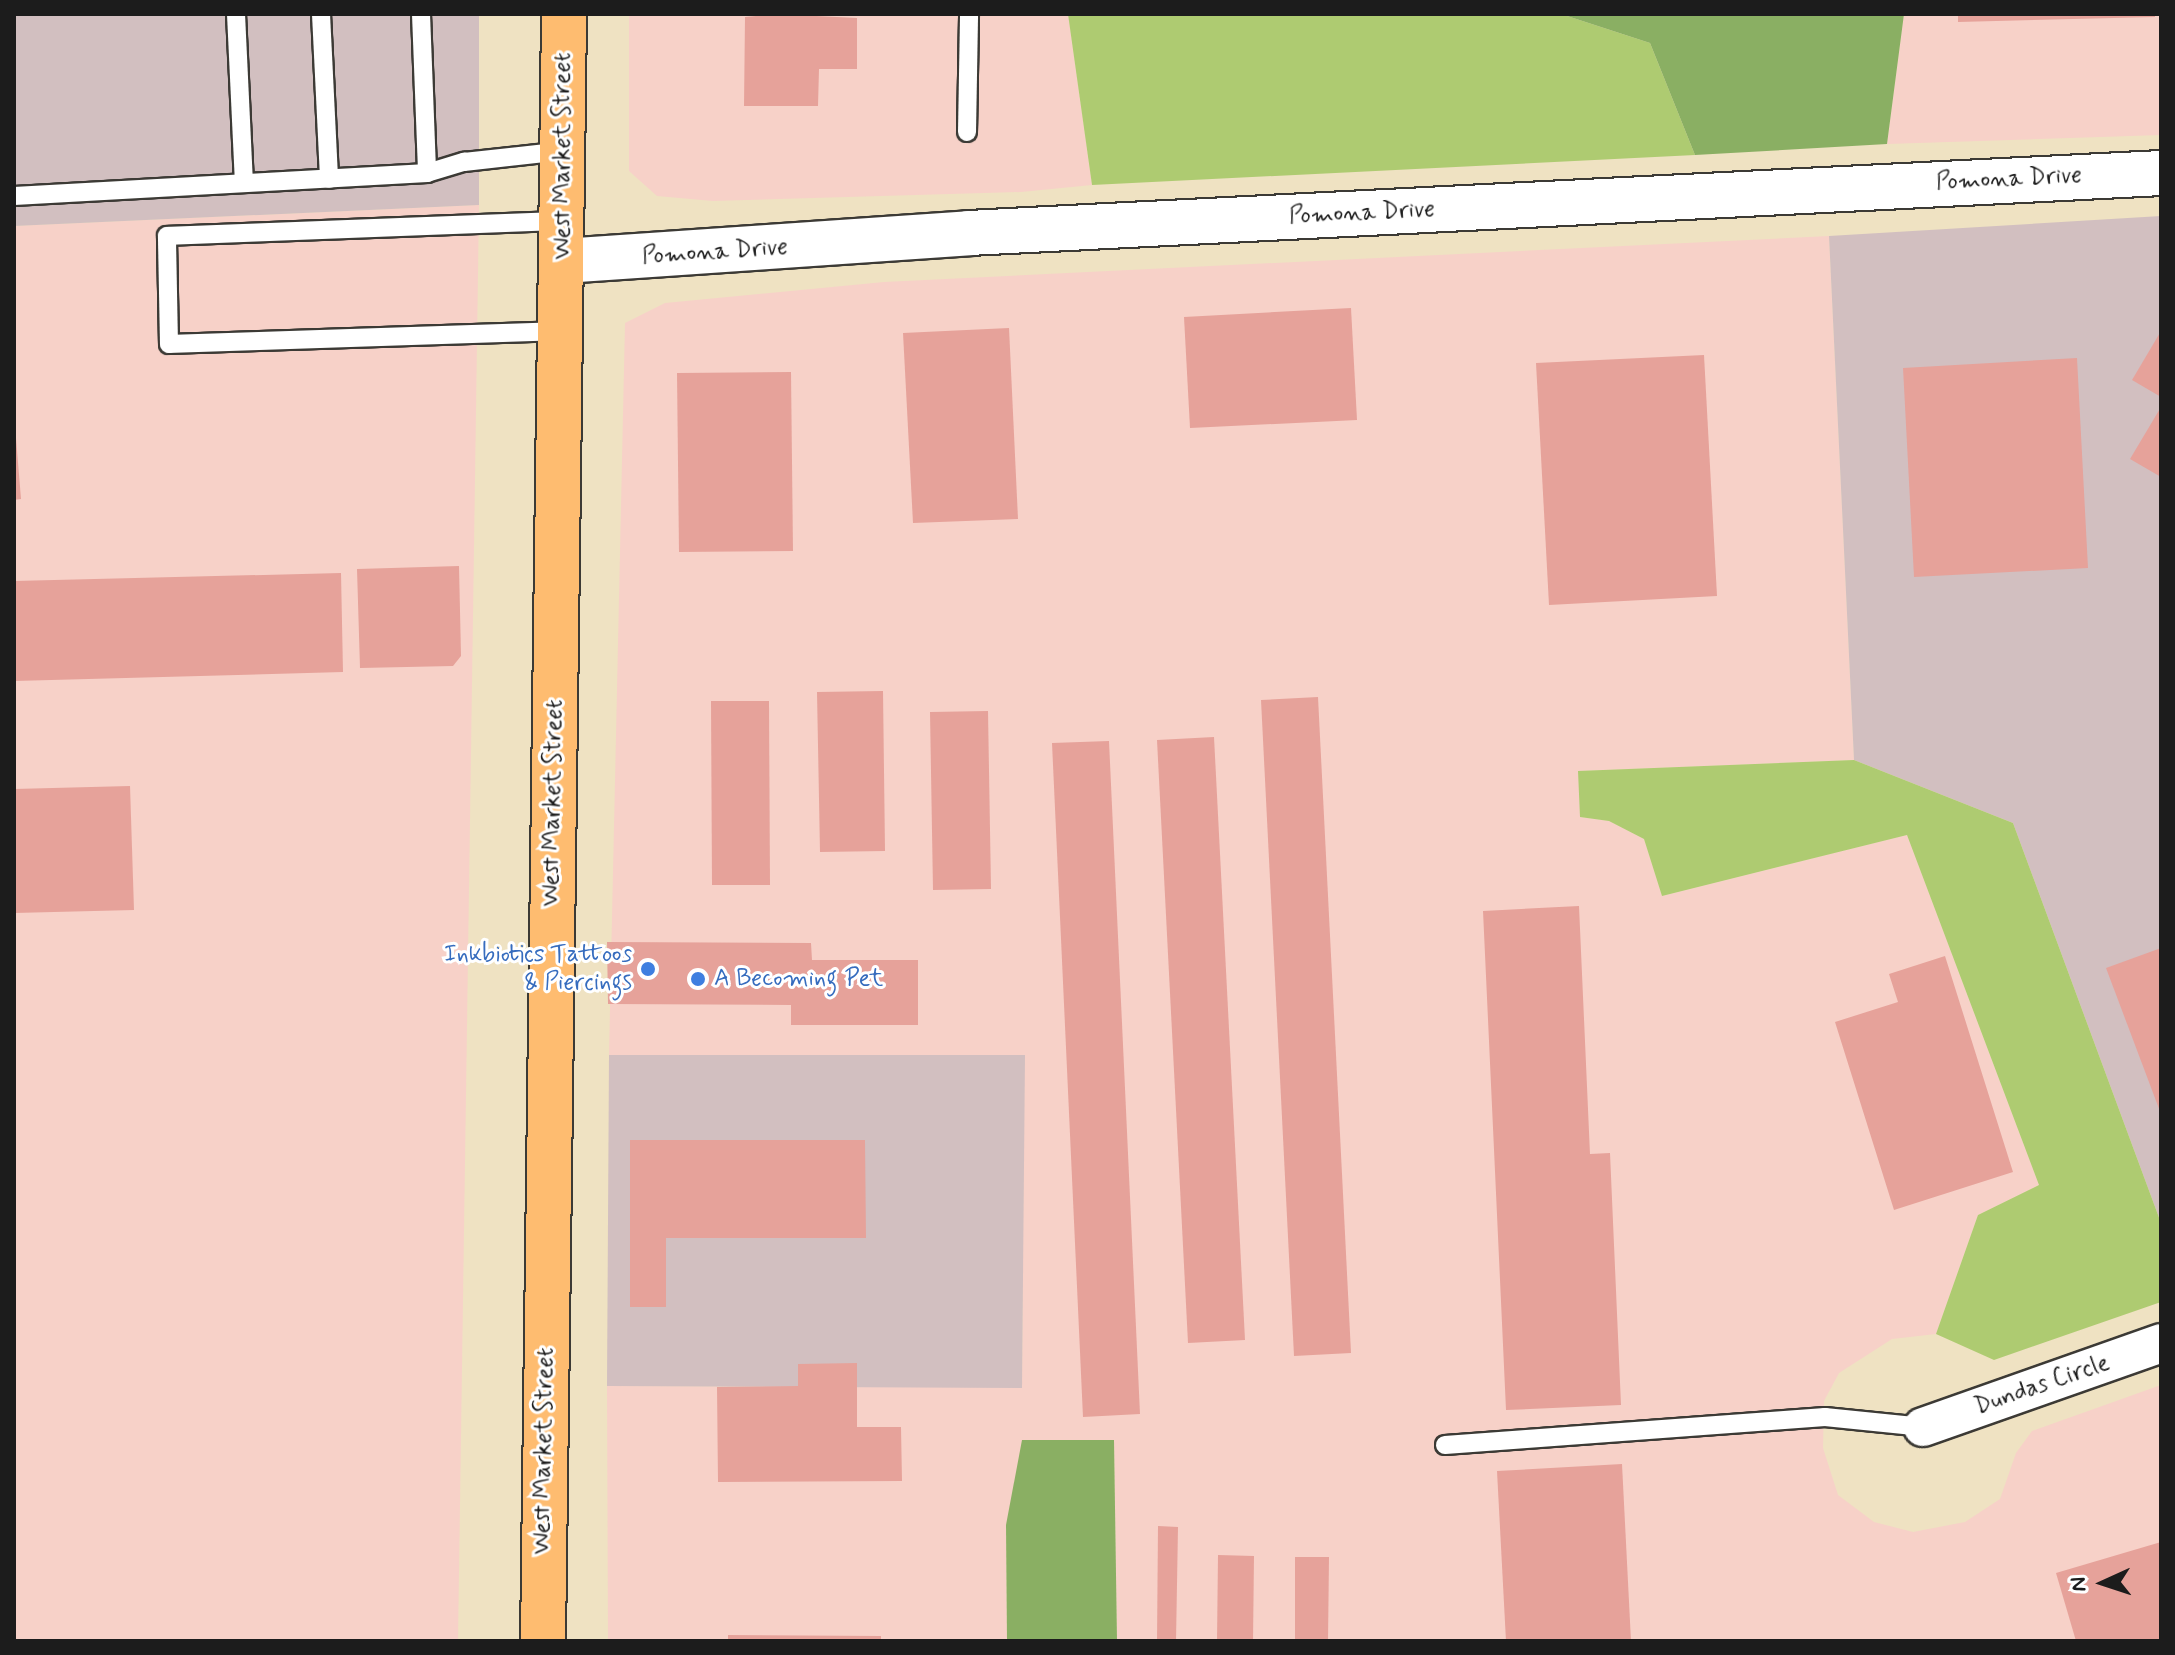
<!DOCTYPE html>
<html>
<head>
<meta charset="utf-8">
<style>
  body { margin:0 }
  #map { position:relative; width:2175px; height:1655px; overflow:hidden; background:#efe2c2; font-family:Mynerve,sans-serif }
  div>[style] { position:absolute }
  [style*='--x'] { left:calc(var(--x)*1px); top:calc(var(--y)*1px); width:calc(var(--w)*1px); rotate:calc(var(--a)*1deg) }
  .built>* { inset:0; background:#f7d1c8 }
  .industrial>* { inset:0; background:#d2bfc0 }
  .green>* { inset:0; background:#aecb71 }
  .forest>* { inset:0; background:#8aaf63 }
  .building>* { inset:0; background:#e6a29a }
  .roads { filter:drop-shadow(2px 0 #3c3a35) drop-shadow(-2px 0 #3c3a35) drop-shadow(0 2px #3c3a35) drop-shadow(0 -2px #3c3a35) }
  .service>* { height:18px; margin:-9px; padding:0 9px; transform-origin:9px; border-radius:9px; background:#fff }
  .minor>* { height:38px; margin:-19px; padding:0 19px; transform-origin:19px; border-radius:19px; background:#fff }
  .tertiary>* { height:44px; margin:-22px; padding:0 22px; transform-origin:22px; border-radius:22px; background:#fff }
  .primary>* { height:44px; margin:-22px; padding:0 22px; transform-origin:22px; border-radius:22px; background:#febc70 }
  .dots>* { width:22px; height:22px; translate:-50% -50%; box-sizing:border-box; border:4px solid #fff; border-radius:50% }
  span { translate:-50% -50%; white-space:nowrap; text-align:center; line-height:1.15; -webkit-text-stroke:6px #fff; paint-order:stroke }
  .street-label { font-size:24px; color:#1c1c1c }
  .shop-label { font-size:24px; color:#366cbe }
  .right { translate:-100% -50%; text-align:right }
  .left { translate:0 -50%; text-align:left }
  .frame { position:absolute; inset:0; border:16px solid #1c1c1c; pointer-events:none }
  .north { position:absolute; left:2063px; top:1543px; width:80px; height:80px; -webkit-text-stroke:6px #fff; paint-order:stroke; rotate:267deg; font-size:22px; font-weight:700; line-height:32px; text-align:center; color:#1c1c1c }
  .north::after { content:''; display:block; margin:auto; width:28px; height:36px; background:#1c1c1c; clip-path:polygon(50% 0,100% 100%,50% 72%,0 100%) }
</style>
</head>
<body>
<div id="map">
  <div class="built">
    <div style="clip-path:polygon(629px 14px,1068px 14px,1092px 185px,1021px 192px,713px 201px,657px 196px,629px 171px)"></div>
    <div style="clip-path:polygon(1904px 14px,2161px 14px,2161px 135px,1887px 144px)"></div>
    <div style="clip-path:polygon(479px 205px,458px 1641px,14px 1641px,14px 226px)"></div>
    <div style="clip-path:polygon(1829px 236px,1854px 760px,1579px 771px,1580px 817px,1609px 821px,1644px 839px,1662px 896px,1907px 835px,2039px 1185px,1978px 1215px,1936px 1334px,1892px 1339px,1839px 1373px,1824px 1401px,1823px 1448px,1838px 1495px,1874px 1522px,1913px 1532px,1965px 1522px,2000px 1499px,2016px 1453px,2032px 1431px,2161px 1385px,2161px 1641px,1117px 1641px,1114px 1440px,1006px 1525px,1007px 1641px,608px 1641px,607px 1386px,1022px 1387px,1024px 1055px,609px 1055px,625px 323px,665px 303px,884px 282px)"></div>
  </div>
  <div class="industrial">
    <div style="clip-path:polygon(14px 14px,479px 14px,479px 205px,14px 226px)"></div>
    <div style="clip-path:polygon(2161px 216px,2161px 1223px,2013px 823px,1854px 760px,1829px 236px)"></div>
    <div style="clip-path:polygon(609px 1055px,1025px 1055px,1022px 1388px,607px 1386px)"></div>
  </div>
  <div class="green">
    <div style="clip-path:polygon(1068px 14px,1561px 14px,1650px 43px,1695px 155px,1092px 185px)"></div>
    <div style="clip-path:polygon(1854px 760px,2013px 823px,2161px 1223px,2161px 1302px,1994px 1360px,1936px 1334px,1978px 1215px,2039px 1185px,1907px 835px,1662px 896px,1644px 839px,1609px 821px,1580px 817px,1578px 771px)"></div>
  </div>
  <div class="forest">
    <div style="clip-path:polygon(1561px 14px,1904px 14px,1887px 144px,1695px 155px,1650px 43px)"></div>
    <div style="clip-path:polygon(1022px 1440px,1114px 1440px,1117px 1641px,1007px 1641px,1006px 1525px)"></div>
  </div>
  <div class="building">
    <div style="clip-path:polygon(776px 14px,857px 18px,857px 69px,819px 69px,818px 106px,744px 106px,745px 17px)"></div>
    <div style="clip-path:polygon(1958px 14px,2155px 14px,2155px 17px,1958px 22px)"></div>
    <div style="clip-path:polygon(1351px 308px,1357px 420px,1190px 428px,1184px 317px)"></div>
    <div style="clip-path:polygon(1009px 328px,1018px 519px,913px 523px,903px 333px)"></div>
    <div style="clip-path:polygon(2161px 331px,2161px 397px,2132px 380px)"></div>
    <div style="clip-path:polygon(1704px 355px,1717px 596px,1549px 605px,1536px 363px)"></div>
    <div style="clip-path:polygon(2077px 358px,2088px 568px,1914px 577px,1903px 368px)"></div>
    <div style="clip-path:polygon(791px 372px,793px 551px,679px 552px,677px 373px)"></div>
    <div style="clip-path:polygon(2161px 407px,2161px 477px,2130px 459px)"></div>
    <div style="clip-path:polygon(14px 414px,21px 499px,14px 500px)"></div>
    <div style="clip-path:polygon(459px 566px,461px 656px,453px 666px,360px 668px,357px 569px)"></div>
    <div style="clip-path:polygon(341px 573px,343px 672px,14px 681px,14px 581px)"></div>
    <div style="clip-path:polygon(883px 691px,885px 851px,820px 852px,817px 692px)"></div>
    <div style="clip-path:polygon(1318px 697px,1351px 1353px,1294px 1356px,1261px 700px)"></div>
    <div style="clip-path:polygon(711px 701px,769px 701px,770px 885px,712px 885px)"></div>
    <div style="clip-path:polygon(988px 711px,991px 889px,933px 890px,930px 712px)"></div>
    <div style="clip-path:polygon(1214px 737px,1245px 1340px,1188px 1343px,1157px 740px)"></div>
    <div style="clip-path:polygon(1109px 741px,1140px 1414px,1083px 1417px,1052px 743px)"></div>
    <div style="clip-path:polygon(130px 786px,134px 910px,14px 913px,14px 789px)"></div>
    <div style="clip-path:polygon(1579px 906px,1590px 1154px,1610px 1153px,1621px 1405px,1506px 1410px,1483px 911px)"></div>
    <div style="clip-path:polygon(607px 942px,811px 943px,812px 960px,918px 960px,918px 1025px,791px 1025px,791px 1005px,608px 1004px)"></div>
    <div style="clip-path:polygon(2161px 948px,2161px 1114px,2106px 968px)"></div>
    <div style="clip-path:polygon(1945px 956px,2013px 1172px,1894px 1210px,1835px 1022px,1898px 1002px,1889px 974px)"></div>
    <div style="clip-path:polygon(630px 1140px,865px 1140px,866px 1238px,666px 1238px,666px 1307px,630px 1307px)"></div>
    <div style="clip-path:polygon(857px 1363px,857px 1427px,901px 1427px,902px 1481px,718px 1482px,717px 1387px,798px 1386px,798px 1364px)"></div>
    <div style="clip-path:polygon(1622px 1464px,1631px 1641px,1506px 1641px,1497px 1471px)"></div>
    <div style="clip-path:polygon(1158px 1526px,1178px 1527px,1176px 1641px,1157px 1641px)"></div>
    <div style="clip-path:polygon(2161px 1542px,2161px 1641px,2076px 1641px,2056px 1573px)"></div>
    <div style="clip-path:polygon(1218px 1555px,1254px 1556px,1253px 1641px,1217px 1641px)"></div>
    <div style="clip-path:polygon(1295px 1557px,1329px 1557px,1328px 1641px,1295px 1641px)"></div>
    <div style="clip-path:polygon(728px 1635px,881px 1636px,881px 1641px,728px 1641px)"></div>
  </div>
  <div class="roads">
    <div class="service">
      <div style="--x:236;--y:14;--w:169;--a:87.3"></div>
      <div style="--x:321;--y:14;--w:165;--a:87.2"></div>
      <div style="--x:421;--y:14;--w:159;--a:87.8"></div>
      <div style="--x:967;--y:132;--w:118;--a:-89"></div>
      <div style="--x:14;--y:196;--w:414;--a:-3.2"></div>
      <div style="--x:427;--y:173;--w:39;--a:-17"></div>
      <div style="--x:464;--y:162;--w:101;--a:-6.3"></div>
      <div style="--x:562;--y:331;--w:393;--a:178.1"></div>
      <div style="--x:169;--y:344;--w:108;--a:-91.1"></div>
      <div style="--x:167;--y:236;--w:395;--a:-2.2"></div>
      <div style="--x:1445;--y:1445;--w:381;--a:-4.2"></div>
      <div style="--x:1825;--y:1417;--w:99;--a:5.8"></div>
    </div>
    <div class="minor">
      <div style="--x:1923;--y:1427;--w:252;--a:-19.4"></div>
    </div>
    <div class="tertiary">
      <div style="--x:563;--y:261;--w:407;--a:-3.9"></div>
      <div style="--x:969;--y:233;--w:1194;--a:-2.88"></div>
    </div>
    <div class="primary">
      <div style="--x:543;--y:1641;--w:1627;--a:-89.26"></div>
    </div>
  </div>
  <div class="dots">
    <div style="left:648px;top:969px;background:#3f7fe0"></div>
    <div style="left:698px;top:979px;background:#3f7fe0"></div>
  </div>
  <div class="street-label">
    <span style="left:563px;top:156px;rotate:-90deg">West Market Street</span>
    <span style="left:2009px;top:179px;rotate:-3deg">Pomona Drive</span>
    <span style="left:1362px;top:213px;rotate:-3deg">Pomona Drive</span>
    <span style="left:715px;top:252px;rotate:-4deg">Pomona Drive</span>
    <span style="left:553px;top:803px;rotate:-89deg">West Market Street</span>
    <span style="left:2042px;top:1385px;rotate:-19deg">Dundas Circle</span>
    <span style="left:544px;top:1451px;rotate:-89deg">West Market Street</span>
  </div>
  <div class="shop-label">
    <span class="right" style="left:632px;top:969px">Inkbiotics Tattoos<br>&amp; Piercings</span>
    <span class="left" style="left:714px;top:979px">A Becoming Pet</span>
  </div>
  <div class="frame"></div>
  <div class="north">N</div>
</div>
</body>
</html>
